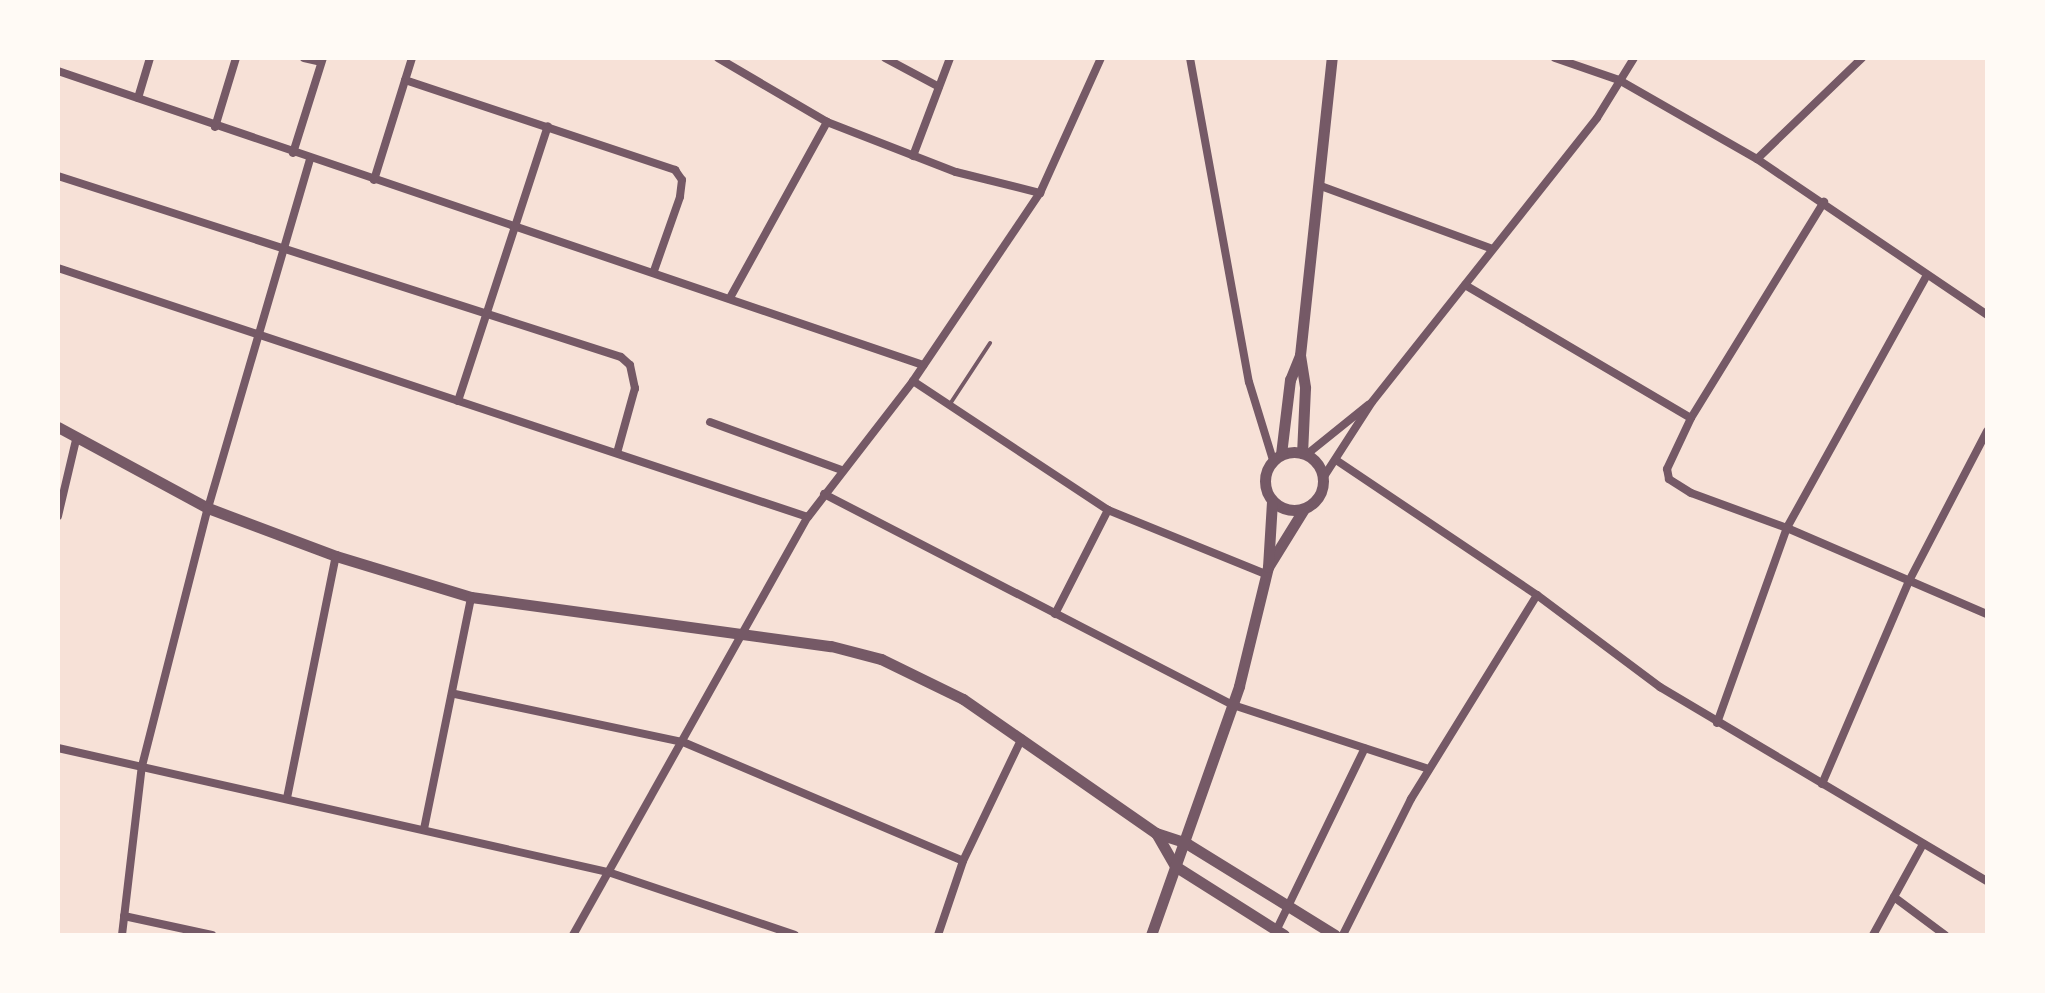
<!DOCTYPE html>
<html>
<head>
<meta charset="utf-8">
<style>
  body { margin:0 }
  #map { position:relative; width:2045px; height:993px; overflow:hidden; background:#f7e1d7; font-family:"PT Sans Narrow",sans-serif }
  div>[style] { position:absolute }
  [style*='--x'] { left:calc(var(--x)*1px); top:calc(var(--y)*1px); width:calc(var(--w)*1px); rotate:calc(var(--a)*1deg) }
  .service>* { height:4px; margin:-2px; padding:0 2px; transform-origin:2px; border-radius:2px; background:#755966 }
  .minor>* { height:8px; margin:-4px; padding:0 4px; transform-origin:4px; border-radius:4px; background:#755966 }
  .tertiary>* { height:11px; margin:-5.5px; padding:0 5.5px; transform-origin:5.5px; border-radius:5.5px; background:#755966 }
  .tertiary>.ring { margin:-5.5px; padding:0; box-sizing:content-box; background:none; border:11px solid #755966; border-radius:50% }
  span { translate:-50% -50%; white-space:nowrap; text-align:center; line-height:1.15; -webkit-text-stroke:6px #fffaf5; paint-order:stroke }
  .frame { position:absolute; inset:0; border:60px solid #fffaf5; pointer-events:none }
</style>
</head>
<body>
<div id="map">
  <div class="service">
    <div style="--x:950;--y:404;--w:73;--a:-56.7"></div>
  </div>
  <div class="minor">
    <div style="--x:304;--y:58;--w:17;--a:13"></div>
    <div style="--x:718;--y:58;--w:126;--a:30.4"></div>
    <div style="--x:827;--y:122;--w:138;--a:21.2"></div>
    <div style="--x:956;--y:172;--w:87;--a:14"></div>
    <div style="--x:885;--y:58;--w:61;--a:28.2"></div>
    <div style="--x:1190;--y:58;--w:329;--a:79.7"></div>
    <div style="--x:1249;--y:382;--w:82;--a:72.9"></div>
    <div style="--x:1555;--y:58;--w:68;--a:19"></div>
    <div style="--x:1619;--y:80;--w:159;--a:29.8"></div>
    <div style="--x:1757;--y:159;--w:278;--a:34.1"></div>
    <div style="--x:58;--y:71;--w:914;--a:18.77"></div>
    <div style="--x:405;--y:80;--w:285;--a:18.4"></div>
    <div style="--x:675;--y:170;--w:12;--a:55"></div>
    <div style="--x:682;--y:180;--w:17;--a:97"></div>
    <div style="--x:680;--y:197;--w:78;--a:109.4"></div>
    <div style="--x:138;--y:98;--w:42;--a:-73.3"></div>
    <div style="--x:215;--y:127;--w:72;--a:-73.1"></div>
    <div style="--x:293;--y:153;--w:100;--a:-72.5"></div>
    <div style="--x:913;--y:156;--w:105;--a:-69.3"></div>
    <div style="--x:1757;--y:159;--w:146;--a:-43.9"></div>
    <div style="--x:58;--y:176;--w:591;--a:17.82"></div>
    <div style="--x:621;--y:357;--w:12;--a:42"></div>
    <div style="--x:630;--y:365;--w:24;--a:78"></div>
    <div style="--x:635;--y:388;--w:67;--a:105.5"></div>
    <div style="--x:374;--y:180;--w:128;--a:-72.7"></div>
    <div style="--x:1318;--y:185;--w:186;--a:20.1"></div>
    <div style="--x:58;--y:268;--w:790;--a:18.37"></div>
    <div style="--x:1927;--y:275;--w:289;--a:119"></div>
    <div style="--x:1787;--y:528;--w:218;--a:23.3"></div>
    <div style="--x:1465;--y:285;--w:262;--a:30.5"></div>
    <div style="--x:731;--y:296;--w:199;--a:-61.1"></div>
    <div style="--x:913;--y:381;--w:234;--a:33.5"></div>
    <div style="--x:1108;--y:510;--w:170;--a:22.1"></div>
    <div style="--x:458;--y:401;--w:289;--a:-71.9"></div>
    <div style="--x:710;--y:422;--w:140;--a:20.1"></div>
    <div style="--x:1306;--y:455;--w:80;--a:-38.9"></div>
    <div style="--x:1336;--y:460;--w:242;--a:33.9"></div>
    <div style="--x:1537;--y:595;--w:240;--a:121.7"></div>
    <div style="--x:1411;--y:799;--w:152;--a:116.6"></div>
    <div style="--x:1323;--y:478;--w:90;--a:-57.2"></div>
    <div style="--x:1372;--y:402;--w:362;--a:-51.6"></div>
    <div style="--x:1597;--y:118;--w:70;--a:-58.3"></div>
    <div style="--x:824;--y:494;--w:460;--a:27.3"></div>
    <div style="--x:1233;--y:705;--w:206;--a:18.1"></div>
    <div style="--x:58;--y:516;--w:78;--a:-76.7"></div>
    <div style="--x:1537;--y:595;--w:154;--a:36.8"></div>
    <div style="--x:1660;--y:687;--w:380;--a:30.7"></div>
    <div style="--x:1055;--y:614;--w:117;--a:-63"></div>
    <div style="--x:455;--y:694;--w:233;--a:11.9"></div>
    <div style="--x:683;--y:742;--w:304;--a:23"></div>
    <div style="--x:1717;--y:723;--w:207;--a:-70.3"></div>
    <div style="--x:1787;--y:528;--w:102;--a:-160"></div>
    <div style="--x:1691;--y:493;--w:26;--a:-148"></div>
    <div style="--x:1669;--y:479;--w:10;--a:-101"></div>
    <div style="--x:1667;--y:469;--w:56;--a:-64.8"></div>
    <div style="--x:1691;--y:418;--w:254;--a:-58.4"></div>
    <div style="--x:58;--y:748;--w:564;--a:12.71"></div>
    <div style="--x:608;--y:872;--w:197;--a:18.6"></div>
    <div style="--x:1822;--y:784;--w:221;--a:-66.8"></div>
    <div style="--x:1909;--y:581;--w:169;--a:-62.5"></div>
    <div style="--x:287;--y:798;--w:247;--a:-78.6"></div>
    <div style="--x:424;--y:829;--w:237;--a:-78.5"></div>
    <div style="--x:1894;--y:897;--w:64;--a:36.7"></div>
    <div style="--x:124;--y:916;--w:90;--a:12.2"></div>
    <div style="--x:1276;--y:931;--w:203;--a:-64.1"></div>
    <div style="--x:122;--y:935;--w:170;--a:-83.3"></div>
    <div style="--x:142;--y:766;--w:266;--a:-75.7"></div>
    <div style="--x:208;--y:508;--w:363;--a:-73.7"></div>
    <div style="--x:573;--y:935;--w:480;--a:-60.7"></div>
    <div style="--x:808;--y:517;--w:172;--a:-52.3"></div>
    <div style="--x:913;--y:381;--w:227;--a:-56"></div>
    <div style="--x:1040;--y:193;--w:148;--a:-65.7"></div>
    <div style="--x:938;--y:935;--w:78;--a:-71.3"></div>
    <div style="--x:963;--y:861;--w:136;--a:-64.4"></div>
    <div style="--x:1873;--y:935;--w:104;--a:-61.2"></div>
  </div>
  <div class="tertiary">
    <div style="--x:1300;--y:355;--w:33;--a:81"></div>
    <div style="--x:1305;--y:388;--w:65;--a:92.6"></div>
    <div style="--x:58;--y:427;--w:170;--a:28.4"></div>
    <div style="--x:208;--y:508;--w:137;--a:20.6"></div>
    <div style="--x:336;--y:556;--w:141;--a:16.9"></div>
    <div style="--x:471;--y:597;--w:363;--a:7.8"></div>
    <div style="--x:831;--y:646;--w:52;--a:14.6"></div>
    <div style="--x:881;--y:659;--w:91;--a:26"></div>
    <div style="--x:963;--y:699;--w:235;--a:34.8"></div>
    <div style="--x:1156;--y:833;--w:32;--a:18"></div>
    <div style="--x:1186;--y:843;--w:175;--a:31.7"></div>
    <div class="ring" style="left:1265px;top:452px;width:47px;height:47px"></div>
    <div style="--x:1281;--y:454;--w:75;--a:-83.1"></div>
    <div style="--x:1290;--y:380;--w:27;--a:-68"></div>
    <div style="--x:1300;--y:355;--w:299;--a:-83.9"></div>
    <div style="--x:1268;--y:567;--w:68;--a:-58.2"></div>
    <div style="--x:1156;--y:833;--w:38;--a:60"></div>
    <div style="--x:1175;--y:866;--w:129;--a:32.3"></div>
    <div style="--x:1151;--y:935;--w:264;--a:-70.5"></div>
    <div style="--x:1239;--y:686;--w:122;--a:-76.3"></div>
    <div style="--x:1268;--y:567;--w:66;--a:-86.5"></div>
  </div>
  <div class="frame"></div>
</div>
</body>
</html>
